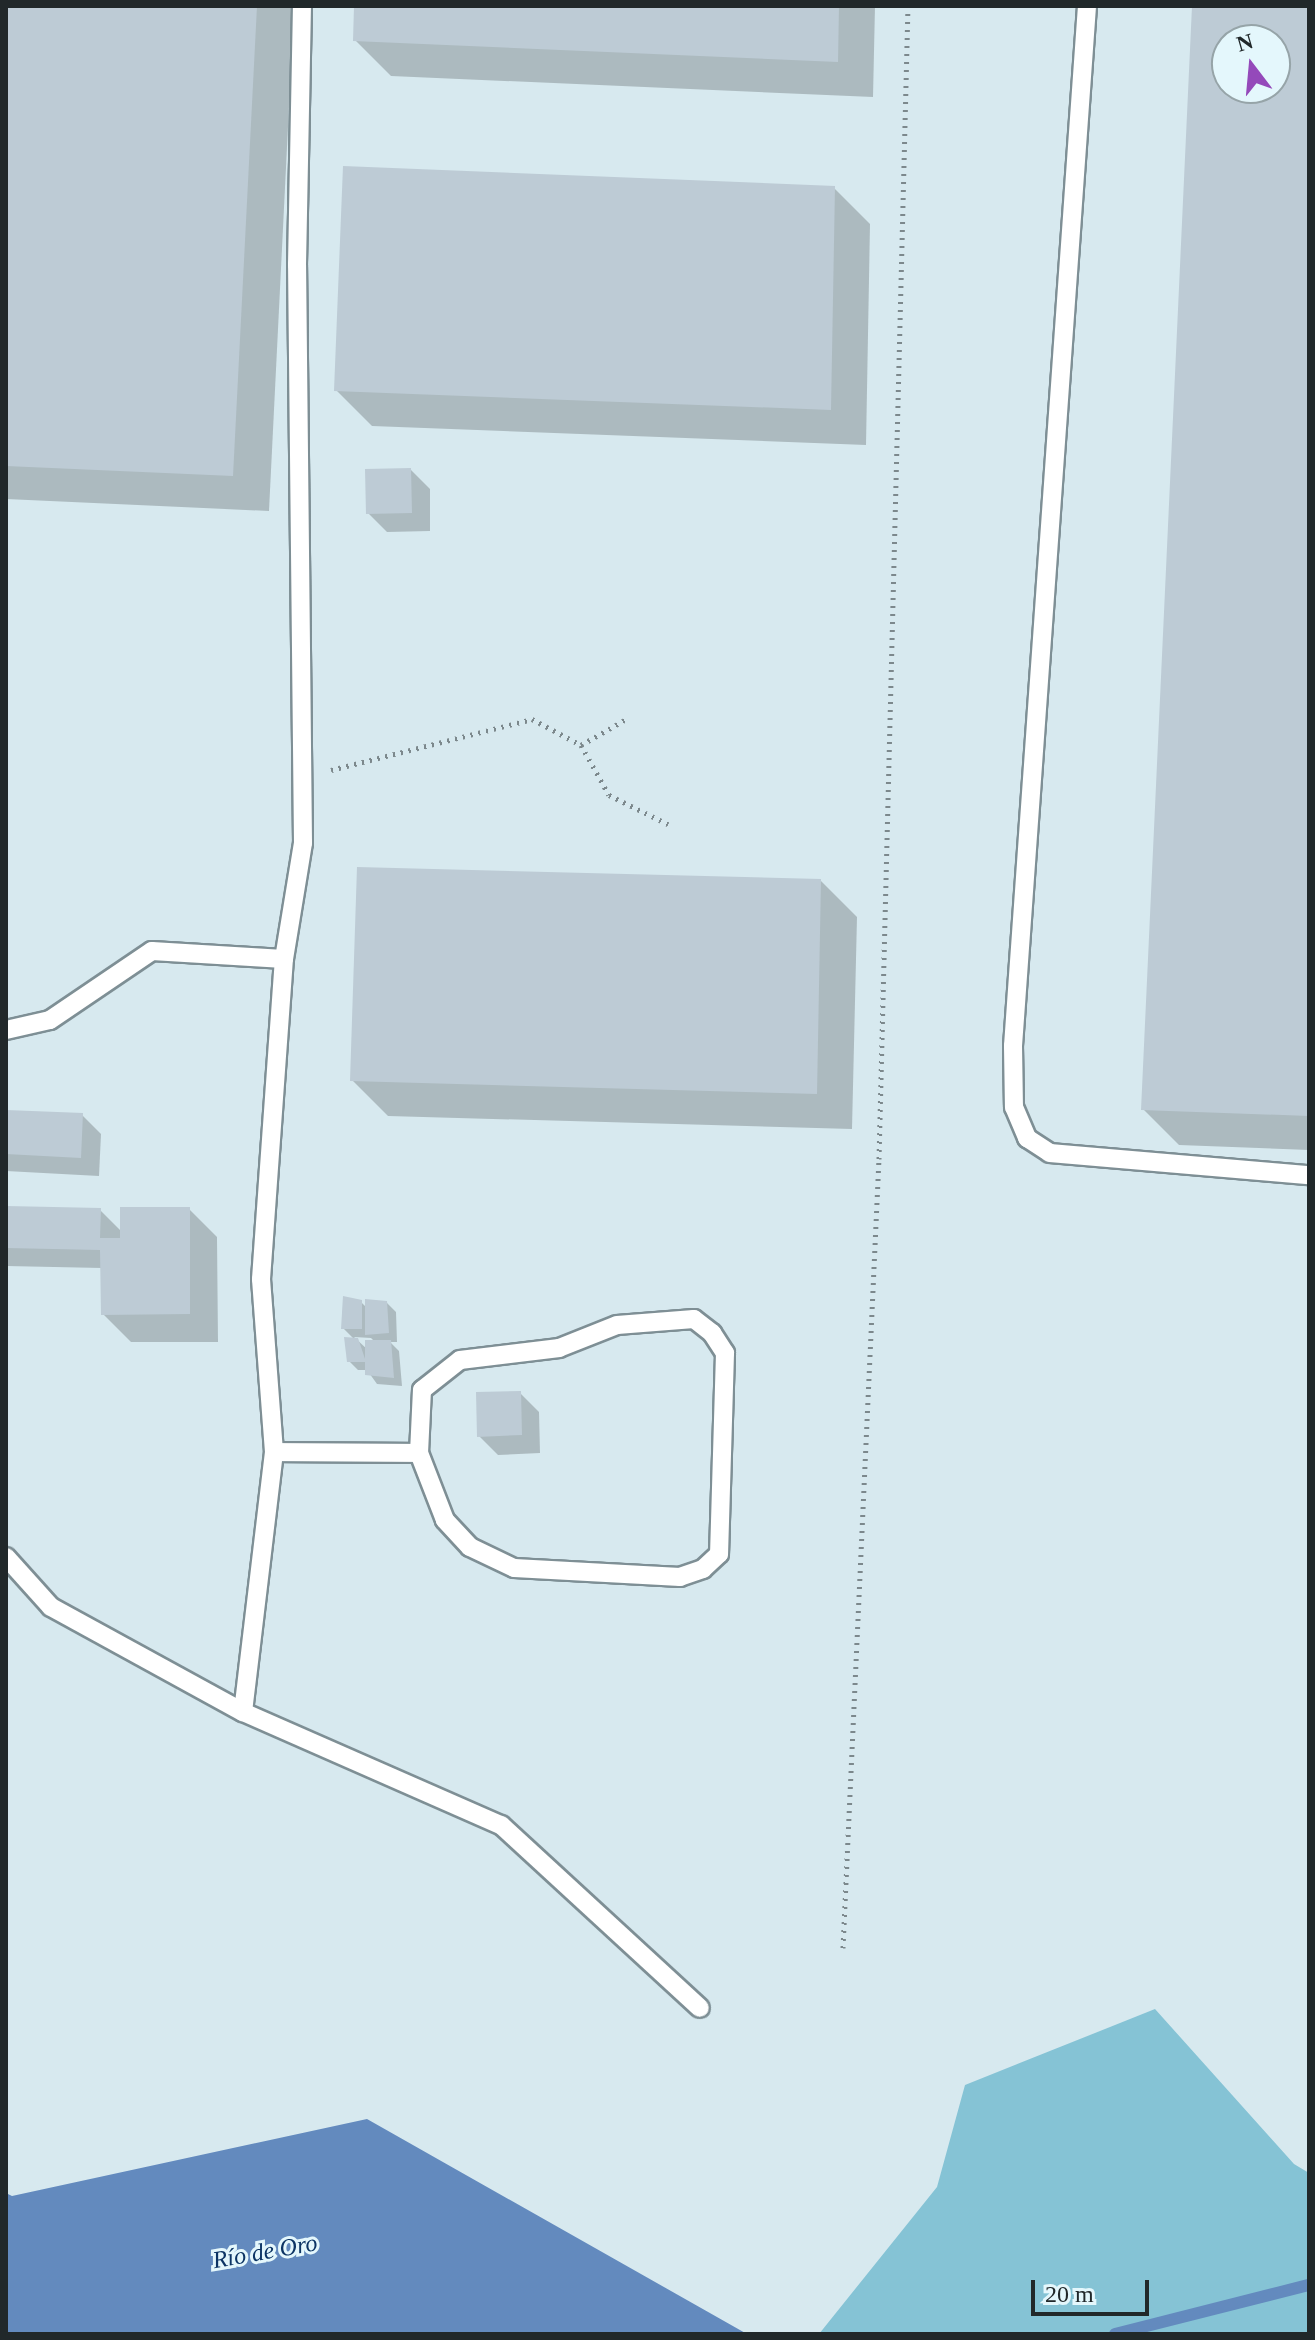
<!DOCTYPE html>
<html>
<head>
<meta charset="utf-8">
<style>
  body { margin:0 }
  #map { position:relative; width:1315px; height:2340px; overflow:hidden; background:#d7e9ef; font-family:Georgia,serif }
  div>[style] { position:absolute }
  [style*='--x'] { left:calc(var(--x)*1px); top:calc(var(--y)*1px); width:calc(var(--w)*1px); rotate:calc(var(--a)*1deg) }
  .green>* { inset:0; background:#85c3d5 }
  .water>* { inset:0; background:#638abe }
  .shadow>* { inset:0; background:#0003 }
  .stream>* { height:12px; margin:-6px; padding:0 6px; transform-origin:6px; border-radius:6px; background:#638abe }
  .building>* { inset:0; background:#bdcbd5 }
  .path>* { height:5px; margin-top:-2.5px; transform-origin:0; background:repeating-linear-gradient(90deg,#7c888c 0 2px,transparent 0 8px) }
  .roads { filter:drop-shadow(2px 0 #7e8f95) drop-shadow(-2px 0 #7e8f95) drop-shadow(0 2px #7e8f95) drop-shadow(0 -2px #7e8f95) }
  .service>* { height:18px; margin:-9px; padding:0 9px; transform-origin:9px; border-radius:9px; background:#fff }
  span { translate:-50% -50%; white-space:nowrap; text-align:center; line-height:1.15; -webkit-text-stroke:6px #e4f7fc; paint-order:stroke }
  .water-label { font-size:24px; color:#0c3464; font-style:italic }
  .frame { position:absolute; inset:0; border:8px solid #21282a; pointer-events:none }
  .north { position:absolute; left:1211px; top:24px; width:80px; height:80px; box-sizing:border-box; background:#e4f7fc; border:2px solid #96a4a8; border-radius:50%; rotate:344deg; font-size:22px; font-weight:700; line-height:32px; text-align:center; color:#21282a }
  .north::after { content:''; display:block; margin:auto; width:28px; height:36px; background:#9449ba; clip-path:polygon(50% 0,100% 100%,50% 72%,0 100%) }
  .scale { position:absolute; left:1031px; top:2280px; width:118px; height:36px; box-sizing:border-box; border:4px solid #21282a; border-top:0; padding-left:10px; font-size:24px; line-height:28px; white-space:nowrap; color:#21282a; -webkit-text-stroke:6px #e4f7fc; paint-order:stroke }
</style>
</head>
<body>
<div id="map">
  <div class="green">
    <div style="clip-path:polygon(1155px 2009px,1294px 2164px,1309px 2173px,1309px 2334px,819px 2334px,937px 2187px,965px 2085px)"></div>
  </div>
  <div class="water">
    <div style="clip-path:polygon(367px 2119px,747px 2334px,6px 2334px,6px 2193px,12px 2196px)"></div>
  </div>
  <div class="shadow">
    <div style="clip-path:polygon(6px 6px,294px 6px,269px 511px,6px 499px)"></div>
    <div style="clip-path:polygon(356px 6px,875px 6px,873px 97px,391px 76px,355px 40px)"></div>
    <div style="clip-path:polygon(evenodd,1194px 6px,1309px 6px,1309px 1150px,1179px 1145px,1143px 1109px,1194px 6px,1227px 40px,1275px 40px,1275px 88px,1227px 88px,1227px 40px)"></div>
    <div style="clip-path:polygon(834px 188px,870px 224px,866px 445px,372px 426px,336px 390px)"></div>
    <div style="clip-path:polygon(411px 470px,430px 489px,430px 531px,387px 532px,368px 513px)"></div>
    <div style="clip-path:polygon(821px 881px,857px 917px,852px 1129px,388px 1116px,352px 1080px)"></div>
    <div style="clip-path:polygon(6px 1112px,82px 1115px,101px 1134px,99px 1176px,6px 1171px)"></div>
    <div style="clip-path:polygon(6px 1208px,100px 1210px,122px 1232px,189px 1209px,217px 1237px,218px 1342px,131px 1342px,103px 1314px,102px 1268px,6px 1266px)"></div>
    <div style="clip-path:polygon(evenodd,361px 1302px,367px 1308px,387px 1303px,396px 1312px,397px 1342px,390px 1342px,399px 1351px,402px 1386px,377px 1384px,367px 1370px,358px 1370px,349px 1361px,355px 1340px,343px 1328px,361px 1302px,354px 1337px,371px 1338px,375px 1342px,368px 1350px,354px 1337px)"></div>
    <div style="clip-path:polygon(520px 1393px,539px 1412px,540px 1453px,498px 1455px,479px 1436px)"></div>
  </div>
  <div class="stream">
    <div style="--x:1115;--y:2334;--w:200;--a:-14.2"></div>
  </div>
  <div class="building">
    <div style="clip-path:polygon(6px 6px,257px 6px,233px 476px,6px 466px)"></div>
    <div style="clip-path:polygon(354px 6px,839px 6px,838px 62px,353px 41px)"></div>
    <div style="clip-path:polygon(evenodd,1192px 6px,1309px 6px,1309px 1116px,1141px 1110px,1192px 6px,1227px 40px,1275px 40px,1275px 88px,1227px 88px,1227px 40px)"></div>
    <div style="clip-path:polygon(343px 166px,835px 186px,831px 410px,334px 391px)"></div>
    <div style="clip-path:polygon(411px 468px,412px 513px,366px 514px,365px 469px)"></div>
    <div style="clip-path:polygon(357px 867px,821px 879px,817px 1094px,350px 1081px)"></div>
    <div style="clip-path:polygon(6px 1110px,83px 1113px,81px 1158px,6px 1154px)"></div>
    <div style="clip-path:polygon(6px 1206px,101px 1208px,100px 1238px,120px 1238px,120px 1207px,190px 1207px,190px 1314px,101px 1315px,100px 1250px,6px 1248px)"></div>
    <div style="clip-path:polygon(343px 1296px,362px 1300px,362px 1329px,341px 1329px)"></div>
    <div style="clip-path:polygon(365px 1299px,387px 1301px,389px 1333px,365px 1335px)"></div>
    <div style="clip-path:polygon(344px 1337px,358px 1338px,366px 1362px,347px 1362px)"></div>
    <div style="clip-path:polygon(365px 1340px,391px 1340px,394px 1378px,365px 1375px)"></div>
    <div style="clip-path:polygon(521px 1391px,522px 1435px,477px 1437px,476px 1392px)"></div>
  </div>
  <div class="path">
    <div style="--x:581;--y:745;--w:57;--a:60.8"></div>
    <div style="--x:609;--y:795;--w:66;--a:26.2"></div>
    <div style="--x:331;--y:770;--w:207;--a:-14.2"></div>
    <div style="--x:532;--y:719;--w:55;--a:28"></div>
    <div style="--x:581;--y:745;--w:54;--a:-29.9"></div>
    <div style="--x:843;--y:1948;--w:790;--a:-87.39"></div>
    <div style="--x:879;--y:1159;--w:1153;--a:-88.56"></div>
  </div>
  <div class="roads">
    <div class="service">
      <div style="--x:1087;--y:6;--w:1043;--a:94.07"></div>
      <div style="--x:1013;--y:1046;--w:61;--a:89.1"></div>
      <div style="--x:1014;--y:1107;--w:34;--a:67"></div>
      <div style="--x:1027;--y:1138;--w:27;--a:33"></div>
      <div style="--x:1050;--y:1153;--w:260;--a:4.9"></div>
      <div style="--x:6;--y:1030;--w:45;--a:-12.8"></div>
      <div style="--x:50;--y:1020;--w:123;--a:-34.1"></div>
      <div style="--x:152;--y:951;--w:132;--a:3.5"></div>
      <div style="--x:694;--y:1319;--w:23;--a:38"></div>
      <div style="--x:712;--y:1333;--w:24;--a:57"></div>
      <div style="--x:725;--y:1353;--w:201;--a:91.7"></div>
      <div style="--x:719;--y:1554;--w:22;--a:137"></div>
      <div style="--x:703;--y:1569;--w:24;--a:161"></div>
      <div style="--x:680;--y:1577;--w:166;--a:-176.9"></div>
      <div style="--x:514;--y:1568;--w:49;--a:-154.5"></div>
      <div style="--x:470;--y:1547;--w:37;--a:-133"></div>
      <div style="--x:445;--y:1520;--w:72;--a:-111.2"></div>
      <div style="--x:419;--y:1453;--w:63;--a:-87.3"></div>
      <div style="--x:422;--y:1390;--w:48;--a:-38.3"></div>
      <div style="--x:460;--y:1360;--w:100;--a:-6.9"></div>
      <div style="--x:559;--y:1348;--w:62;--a:-21.6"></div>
      <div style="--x:617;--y:1325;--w:77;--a:-4.5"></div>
      <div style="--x:274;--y:1452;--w:145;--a:0.4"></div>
      <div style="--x:6;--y:1557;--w:67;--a:48"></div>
      <div style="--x:51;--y:1607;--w:219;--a:28.7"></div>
      <div style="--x:243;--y:1712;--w:282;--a:23.7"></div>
      <div style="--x:501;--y:1825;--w:270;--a:42.6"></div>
      <div style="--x:243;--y:1712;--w:262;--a:-83.2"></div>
      <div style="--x:274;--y:1452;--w:173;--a:-94.3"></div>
      <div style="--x:261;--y:1279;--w:321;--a:-85.9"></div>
      <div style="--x:284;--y:959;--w:118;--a:-80.7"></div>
      <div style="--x:303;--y:843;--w:578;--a:-90.59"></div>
      <div style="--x:297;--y:265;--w:259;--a:-88.9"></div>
    </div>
  </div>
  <div class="water-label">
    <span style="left:265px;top:2252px;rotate:-10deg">Río de Oro</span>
  </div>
  <div class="frame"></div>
  <div class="north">N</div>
  <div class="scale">20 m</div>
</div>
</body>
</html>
